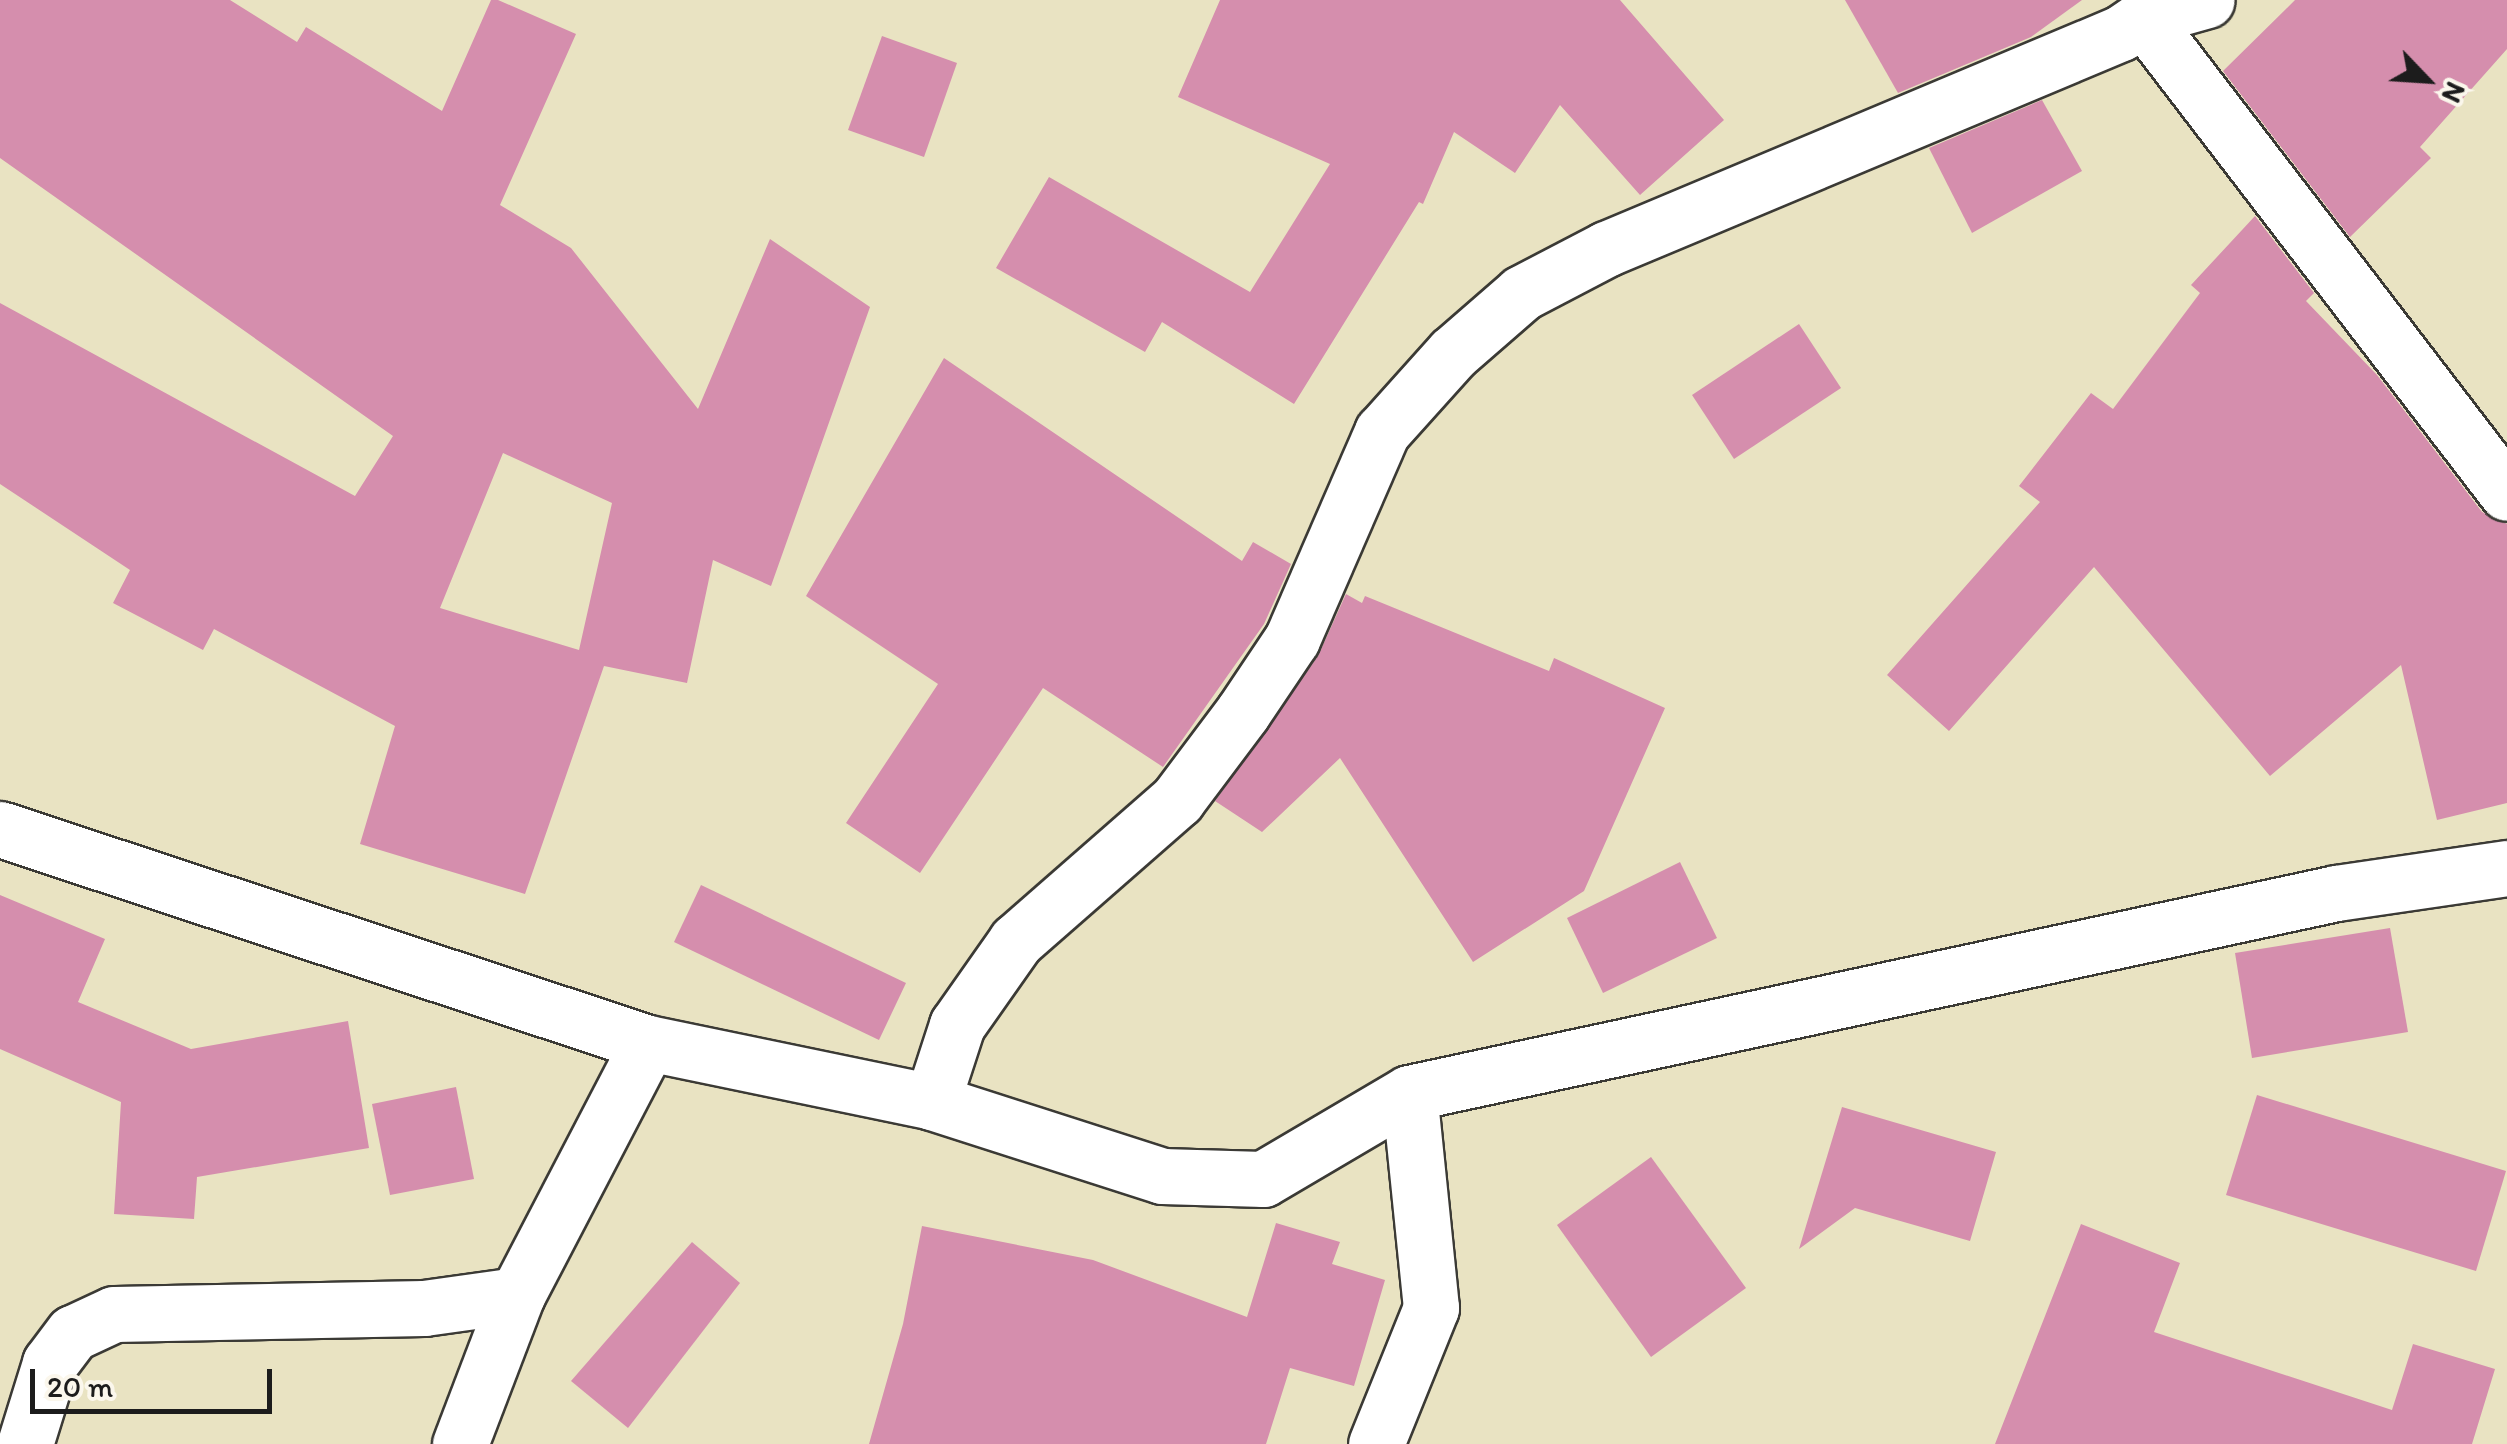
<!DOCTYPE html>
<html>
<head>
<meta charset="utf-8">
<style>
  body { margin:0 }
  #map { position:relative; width:2507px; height:1444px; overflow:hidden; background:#e9e3c2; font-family:Itim,sans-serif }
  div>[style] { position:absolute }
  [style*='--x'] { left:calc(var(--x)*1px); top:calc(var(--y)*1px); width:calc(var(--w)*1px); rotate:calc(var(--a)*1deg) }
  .building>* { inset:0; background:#d58ead }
  .roads { filter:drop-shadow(2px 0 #3b3a35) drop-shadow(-2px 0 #3b3a35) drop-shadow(0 2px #3b3a35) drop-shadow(0 -2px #3b3a35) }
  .minor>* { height:55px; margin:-27.5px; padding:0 27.5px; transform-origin:27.5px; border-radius:27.5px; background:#fff }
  span { translate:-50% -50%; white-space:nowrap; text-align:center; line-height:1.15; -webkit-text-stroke:10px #fbf7ec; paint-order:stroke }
  .north { position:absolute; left:2377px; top:30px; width:100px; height:100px; -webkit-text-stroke:8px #fbf7ec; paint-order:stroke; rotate:115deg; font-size:28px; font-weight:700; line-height:40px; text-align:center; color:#1c1c1c }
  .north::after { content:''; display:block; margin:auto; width:35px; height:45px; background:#1c1c1c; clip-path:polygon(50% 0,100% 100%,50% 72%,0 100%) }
  .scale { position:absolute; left:30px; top:1369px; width:242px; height:45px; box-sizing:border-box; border:5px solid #1c1c1c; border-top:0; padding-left:12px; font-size:30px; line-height:35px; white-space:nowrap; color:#1c1c1c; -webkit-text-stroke:8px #fbf7ec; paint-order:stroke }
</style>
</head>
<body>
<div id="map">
  <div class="building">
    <div style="clip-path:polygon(evenodd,0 0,230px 0,297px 42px,306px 27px,442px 111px,491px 0,498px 0,576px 34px,500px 205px,571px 248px,698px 409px,770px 239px,870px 307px,771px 586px,713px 560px,687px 683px,604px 666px,525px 894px,360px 844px,395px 726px,214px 629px,203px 650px,113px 603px,130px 570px,0 484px,0 303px,355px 496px,393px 436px,0 158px,0 0,503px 453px,612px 503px,579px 650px,440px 608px,503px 453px)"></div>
    <div style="clip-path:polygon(1220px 0,1620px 0,1724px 120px,1640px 195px,1560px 105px,1515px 173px,1454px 132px,1423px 204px,1419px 202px,1294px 404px,1162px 322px,1145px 352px,996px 268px,1049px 177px,1250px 292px,1330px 164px,1178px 97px)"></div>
    <div style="clip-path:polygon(1845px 0,2082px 0,2031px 37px,1898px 93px)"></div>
    <div style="clip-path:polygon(2295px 0,2507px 0,2507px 49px,2420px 147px,2431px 158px,2350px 237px,2223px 71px)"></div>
    <div style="clip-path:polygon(882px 36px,957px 63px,924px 157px,848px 130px)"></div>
    <div style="clip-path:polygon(2042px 100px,2082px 171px,1972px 233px,1929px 148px)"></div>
    <div style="clip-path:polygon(2255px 216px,2314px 293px,2306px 301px,2377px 375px,2482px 512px,2507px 524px,2507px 803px,2437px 820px,2401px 665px,2270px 776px,2094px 567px,1949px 731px,1887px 675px,2040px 502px,2019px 486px,2091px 393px,2113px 409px,2200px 293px,2191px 285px)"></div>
    <div style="clip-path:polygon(1799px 324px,1841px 388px,1734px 459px,1692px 395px)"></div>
    <div style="clip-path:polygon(944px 358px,1242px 561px,1253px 542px,1291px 564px,1264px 624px,1163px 767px,1043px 688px,920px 873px,846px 823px,938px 684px,806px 596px)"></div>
    <div style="clip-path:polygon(1346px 594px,1362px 603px,1365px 596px,1549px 671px,1554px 658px,1665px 708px,1584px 891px,1473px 962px,1340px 758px,1262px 832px,1215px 801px,1318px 656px)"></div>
    <div style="clip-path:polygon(1680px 862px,1717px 938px,1603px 993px,1567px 918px)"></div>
    <div style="clip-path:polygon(701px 885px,906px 983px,879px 1040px,674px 942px)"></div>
    <div style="clip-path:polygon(0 895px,105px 939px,78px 1002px,191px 1049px,348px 1021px,369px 1148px,197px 1177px,194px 1219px,114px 1214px,121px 1102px,0 1049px)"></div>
    <div style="clip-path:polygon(2390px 928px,2408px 1032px,2252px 1058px,2235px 953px)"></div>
    <div style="clip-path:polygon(456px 1087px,474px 1179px,390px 1195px,372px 1104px)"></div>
    <div style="clip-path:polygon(2257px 1095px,2506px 1171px,2476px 1271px,2226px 1195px)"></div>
    <div style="clip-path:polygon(1842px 1107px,1996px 1152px,1970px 1241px,1855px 1208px,1799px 1249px)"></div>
    <div style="clip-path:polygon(1651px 1157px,1746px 1288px,1651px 1357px,1557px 1225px)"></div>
    <div style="clip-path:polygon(1276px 1223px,1340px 1242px,1332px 1264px,1385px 1280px,1354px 1386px,1290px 1368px,1266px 1444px,869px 1444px,903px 1324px,922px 1226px,1093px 1260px,1247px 1317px)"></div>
    <div style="clip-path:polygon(2081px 1224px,2180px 1263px,2154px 1332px,2392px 1410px,2413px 1344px,2495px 1369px,2472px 1444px,1995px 1444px)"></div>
    <div style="clip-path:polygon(692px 1242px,740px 1283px,628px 1428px,571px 1381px)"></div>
  </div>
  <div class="roads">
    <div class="minor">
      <div style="--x:2143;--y:18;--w:598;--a:52.54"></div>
      <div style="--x:0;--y:829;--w:682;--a:18.28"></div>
      <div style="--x:648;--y:1043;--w:290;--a:11.7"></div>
      <div style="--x:932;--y:1102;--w:242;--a:17.8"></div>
      <div style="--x:1162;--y:1176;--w:101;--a:1.7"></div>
      <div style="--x:1263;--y:1179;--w:169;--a:-30.5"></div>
      <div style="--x:1409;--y:1093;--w:948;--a:-12.17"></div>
      <div style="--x:2336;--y:893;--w:173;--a:-8.3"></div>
      <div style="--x:932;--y:1102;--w:81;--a:-72"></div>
      <div style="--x:957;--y:1025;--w:103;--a:-54.9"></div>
      <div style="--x:1016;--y:941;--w:214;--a:-41.2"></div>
      <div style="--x:1177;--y:800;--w:110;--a:-53.1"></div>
      <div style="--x:1243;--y:712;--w:88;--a:-56.1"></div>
      <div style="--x:1292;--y:639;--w:226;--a:-66.5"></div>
      <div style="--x:1382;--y:432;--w:106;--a:-48.1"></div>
      <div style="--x:1453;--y:353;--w:91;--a:-41"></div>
      <div style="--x:1522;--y:293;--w:95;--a:-27.6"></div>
      <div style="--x:1606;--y:249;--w:558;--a:-22.75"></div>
      <div style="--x:2121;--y:33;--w:27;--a:-34"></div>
      <div style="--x:2143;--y:18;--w:66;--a:-15.7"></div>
      <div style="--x:25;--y:1444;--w:85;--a:-72.8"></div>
      <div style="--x:50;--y:1363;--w:38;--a:-53"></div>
      <div style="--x:73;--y:1333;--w:45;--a:-24.9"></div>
      <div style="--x:114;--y:1314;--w:310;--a:-1.1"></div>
      <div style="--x:424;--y:1308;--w:94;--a:-8"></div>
      <div style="--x:460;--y:1444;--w:160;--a:-69.1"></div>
      <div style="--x:517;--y:1295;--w:284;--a:-62.5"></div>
      <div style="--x:1376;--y:1444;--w:147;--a:-68"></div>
      <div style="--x:1431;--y:1308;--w:216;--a:-95.8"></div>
    </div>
  </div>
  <div class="north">N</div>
  <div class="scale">20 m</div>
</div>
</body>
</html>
